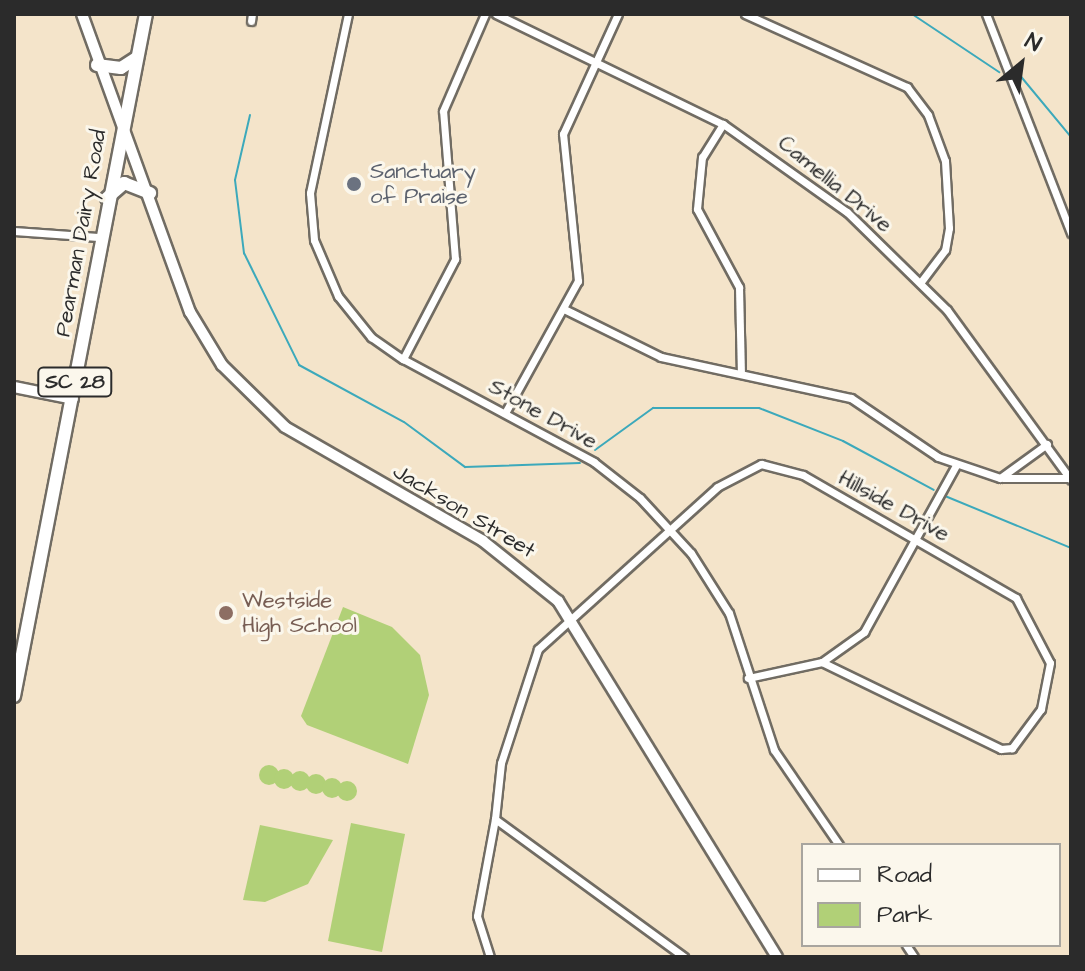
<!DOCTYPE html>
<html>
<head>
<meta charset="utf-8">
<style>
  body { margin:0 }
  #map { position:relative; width:1085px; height:971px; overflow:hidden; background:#f4e4ca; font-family:"Architects Daughter",sans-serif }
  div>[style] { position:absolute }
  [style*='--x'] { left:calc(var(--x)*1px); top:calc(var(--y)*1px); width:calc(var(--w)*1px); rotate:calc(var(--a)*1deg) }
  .green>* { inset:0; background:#b1d077 }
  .round { border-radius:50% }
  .stream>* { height:2px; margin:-1px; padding:0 1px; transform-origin:1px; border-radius:1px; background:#3ca9bb }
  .roads { filter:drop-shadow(2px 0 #716c63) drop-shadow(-2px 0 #716c63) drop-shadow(0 2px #716c63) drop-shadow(0 -2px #716c63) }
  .street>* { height:7px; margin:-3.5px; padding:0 3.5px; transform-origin:3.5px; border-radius:3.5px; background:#fff }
  .secondary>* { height:10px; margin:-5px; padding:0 5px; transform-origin:5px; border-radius:5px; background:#fff }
  .highway>* { height:12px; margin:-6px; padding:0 6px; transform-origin:6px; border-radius:6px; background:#fff }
  .dots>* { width:22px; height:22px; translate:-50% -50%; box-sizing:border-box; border:4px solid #fbf7ec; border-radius:50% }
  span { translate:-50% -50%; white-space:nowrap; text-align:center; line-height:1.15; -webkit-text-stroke:6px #fbf7ec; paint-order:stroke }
  .shield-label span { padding:2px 6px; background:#fbf7ec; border:2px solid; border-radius:6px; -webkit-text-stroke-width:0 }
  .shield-label { font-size:20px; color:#2b2b2b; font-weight:700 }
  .worship-label { font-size:22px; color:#5b616d }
  .left { translate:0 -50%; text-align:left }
  .street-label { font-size:22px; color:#2b2b2b }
  .education-label { font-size:22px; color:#785e54 }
  .frame { position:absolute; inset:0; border:16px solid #2b2b2b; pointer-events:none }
  .legend { position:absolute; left:801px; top:843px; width:260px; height:104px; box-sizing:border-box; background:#fbf7ec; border:2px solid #a8a59f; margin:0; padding:10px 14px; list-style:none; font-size:24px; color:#2b2b2b }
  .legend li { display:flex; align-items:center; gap:16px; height:40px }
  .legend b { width:40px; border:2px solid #a8a59f }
  .north { position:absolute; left:981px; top:24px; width:80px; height:80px; -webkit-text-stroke:6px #fbf7ec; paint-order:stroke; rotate:29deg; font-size:22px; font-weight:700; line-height:32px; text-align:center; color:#2b2b2b }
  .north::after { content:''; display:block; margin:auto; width:28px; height:36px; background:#2b2b2b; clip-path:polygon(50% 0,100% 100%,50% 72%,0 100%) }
</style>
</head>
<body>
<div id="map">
  <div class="green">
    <div style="clip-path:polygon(343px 607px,392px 627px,420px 655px,429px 695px,408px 764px,307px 725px,301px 716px)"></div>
    <div class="round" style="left:259px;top:765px;width:20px;height:20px"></div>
    <div class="round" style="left:274px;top:769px;width:20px;height:20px"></div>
    <div class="round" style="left:290px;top:771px;width:20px;height:20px"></div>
    <div class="round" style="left:306px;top:774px;width:20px;height:20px"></div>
    <div class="round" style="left:322px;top:778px;width:20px;height:20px"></div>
    <div class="round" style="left:337px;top:781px;width:20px;height:20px"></div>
    <div style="clip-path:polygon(351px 823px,405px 834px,382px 952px,328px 941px)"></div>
    <div style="clip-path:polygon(260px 825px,333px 840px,308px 884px,265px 902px,243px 900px)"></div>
  </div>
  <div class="stream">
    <div style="--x:912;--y:14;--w:105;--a:33.7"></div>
    <div style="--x:1018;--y:73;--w:83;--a:50.4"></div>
    <div style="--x:250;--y:115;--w:67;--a:103"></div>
    <div style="--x:235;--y:180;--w:74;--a:83"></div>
    <div style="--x:244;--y:253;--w:125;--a:63.8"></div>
    <div style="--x:299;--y:365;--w:119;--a:28.5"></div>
    <div style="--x:404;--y:422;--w:76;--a:36.4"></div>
    <div style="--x:465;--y:467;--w:115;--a:-2"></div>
    <div style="--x:595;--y:450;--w:72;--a:-35.9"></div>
    <div style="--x:653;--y:408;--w:106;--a:0"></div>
    <div style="--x:759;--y:408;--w:90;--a:21.4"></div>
    <div style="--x:843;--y:441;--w:103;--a:28.3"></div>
    <div style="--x:945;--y:496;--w:136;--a:22.4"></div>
  </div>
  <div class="roads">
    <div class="street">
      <div style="--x:348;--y:14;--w:183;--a:102"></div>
      <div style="--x:310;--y:193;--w:47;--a:85.1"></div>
      <div style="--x:314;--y:240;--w:61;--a:66.8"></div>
      <div style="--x:338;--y:296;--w:53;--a:51.2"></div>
      <div style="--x:371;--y:337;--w:39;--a:35"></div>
      <div style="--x:403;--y:359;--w:217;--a:28.3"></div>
      <div style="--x:594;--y:462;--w:58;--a:38"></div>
      <div style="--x:640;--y:498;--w:75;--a:47.2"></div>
      <div style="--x:691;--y:553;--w:71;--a:57.7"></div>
      <div style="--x:729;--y:613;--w:144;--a:71.8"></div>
      <div style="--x:774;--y:750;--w:115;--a:55.6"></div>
      <div style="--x:496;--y:14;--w:252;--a:25.9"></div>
      <div style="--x:723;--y:124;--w:152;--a:35.4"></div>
      <div style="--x:847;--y:212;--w:140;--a:44.4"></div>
      <div style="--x:947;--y:310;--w:210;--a:53.9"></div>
      <div style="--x:745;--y:14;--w:178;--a:24.3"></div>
      <div style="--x:907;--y:87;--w:35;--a:53"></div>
      <div style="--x:928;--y:115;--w:49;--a:69.7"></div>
      <div style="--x:945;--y:161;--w:67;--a:86.6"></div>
      <div style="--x:949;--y:228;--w:22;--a:100"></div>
      <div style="--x:945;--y:250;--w:40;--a:127"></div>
      <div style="--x:986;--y:14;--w:235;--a:68.8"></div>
      <div style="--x:251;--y:21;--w:7;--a:-82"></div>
      <div style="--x:723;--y:124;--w:39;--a:122"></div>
      <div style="--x:702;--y:157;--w:52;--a:95.5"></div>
      <div style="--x:697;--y:209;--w:89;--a:61.7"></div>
      <div style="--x:739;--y:287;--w:85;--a:88.7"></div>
      <div style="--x:14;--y:231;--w:84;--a:4.1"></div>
      <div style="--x:564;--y:309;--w:108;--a:26.3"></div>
      <div style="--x:661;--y:357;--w:194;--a:12.2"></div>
      <div style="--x:851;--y:398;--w:105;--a:34.1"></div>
      <div style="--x:938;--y:457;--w:65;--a:18.7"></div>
      <div style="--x:1000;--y:478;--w:58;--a:-35.9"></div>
      <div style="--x:403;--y:359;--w:113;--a:-62.5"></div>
      <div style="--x:455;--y:259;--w:148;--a:-94.6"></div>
      <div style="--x:443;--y:111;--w:106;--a:-66.6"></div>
      <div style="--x:505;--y:413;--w:151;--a:-61.1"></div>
      <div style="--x:578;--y:281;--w:148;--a:-95.8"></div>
      <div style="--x:563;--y:134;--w:132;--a:-65.4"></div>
      <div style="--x:1003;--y:478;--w:66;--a:0"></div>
      <div style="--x:822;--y:662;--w:52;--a:-35.5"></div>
      <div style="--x:864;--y:632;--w:191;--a:-61.1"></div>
      <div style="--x:495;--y:819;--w:56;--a:-83.9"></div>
      <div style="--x:501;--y:763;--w:120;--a:-72"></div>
      <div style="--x:538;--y:649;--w:241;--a:-42.1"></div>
      <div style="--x:717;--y:487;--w:50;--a:-27.6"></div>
      <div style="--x:761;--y:464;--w:43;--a:14.7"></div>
      <div style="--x:803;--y:475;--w:246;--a:30"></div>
      <div style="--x:1016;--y:598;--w:73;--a:62.4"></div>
      <div style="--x:1050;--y:663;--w:47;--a:101.1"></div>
      <div style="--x:1041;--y:709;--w:49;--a:126.6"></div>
      <div style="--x:1012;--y:748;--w:11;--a:175"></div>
      <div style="--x:1001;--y:749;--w:199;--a:-154.1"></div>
      <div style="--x:822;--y:662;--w:76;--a:167.8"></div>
      <div style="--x:906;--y:945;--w:14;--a:56"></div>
      <div style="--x:490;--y:957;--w:43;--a:-107.6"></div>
      <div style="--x:477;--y:916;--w:99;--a:-79.5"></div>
      <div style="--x:495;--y:819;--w:234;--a:36.1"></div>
    </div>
    <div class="secondary">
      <div style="--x:82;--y:14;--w:317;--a:70.1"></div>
      <div style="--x:190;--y:312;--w:62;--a:58.9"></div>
      <div style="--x:222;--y:365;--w:88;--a:44.5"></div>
      <div style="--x:285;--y:427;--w:228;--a:29.9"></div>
      <div style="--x:483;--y:541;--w:96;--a:38.7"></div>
      <div style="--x:558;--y:601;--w:418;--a:58.4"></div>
      <div style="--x:14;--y:387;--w:60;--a:11.5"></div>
    </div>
    <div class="highway">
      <div style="--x:97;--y:65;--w:24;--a:7"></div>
      <div style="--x:121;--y:68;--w:17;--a:-33"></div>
      <div style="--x:107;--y:198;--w:23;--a:-41"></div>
      <div style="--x:124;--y:183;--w:28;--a:21"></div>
      <div style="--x:14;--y:696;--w:695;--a:-79.05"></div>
    </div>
  </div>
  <div class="dots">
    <div style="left:354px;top:184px;background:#6b7280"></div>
    <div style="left:226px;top:613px;background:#8d6e63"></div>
  </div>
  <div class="shield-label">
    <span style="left:75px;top:382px">SC 28</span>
  </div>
  <div class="worship-label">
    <span class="left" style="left:370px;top:184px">Sanctuary<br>of Praise</span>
  </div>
  <div class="street-label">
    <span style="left:835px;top:184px;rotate:39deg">Camellia Drive</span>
    <span style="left:81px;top:233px;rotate:-80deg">Pearman Dairy Road</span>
    <span style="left:543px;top:414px;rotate:29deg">Stone Drive</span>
    <span style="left:894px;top:506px;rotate:29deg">Hillside Drive</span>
    <span style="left:464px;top:511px;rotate:31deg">Jackson Street</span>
  </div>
  <div class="education-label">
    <span class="left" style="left:242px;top:613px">Westside<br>High School</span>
  </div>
  <div class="frame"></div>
  <ul class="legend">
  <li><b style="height:10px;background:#fff"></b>Road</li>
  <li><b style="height:22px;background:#b1d077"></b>Park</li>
  </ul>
  <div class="north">N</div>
</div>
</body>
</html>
